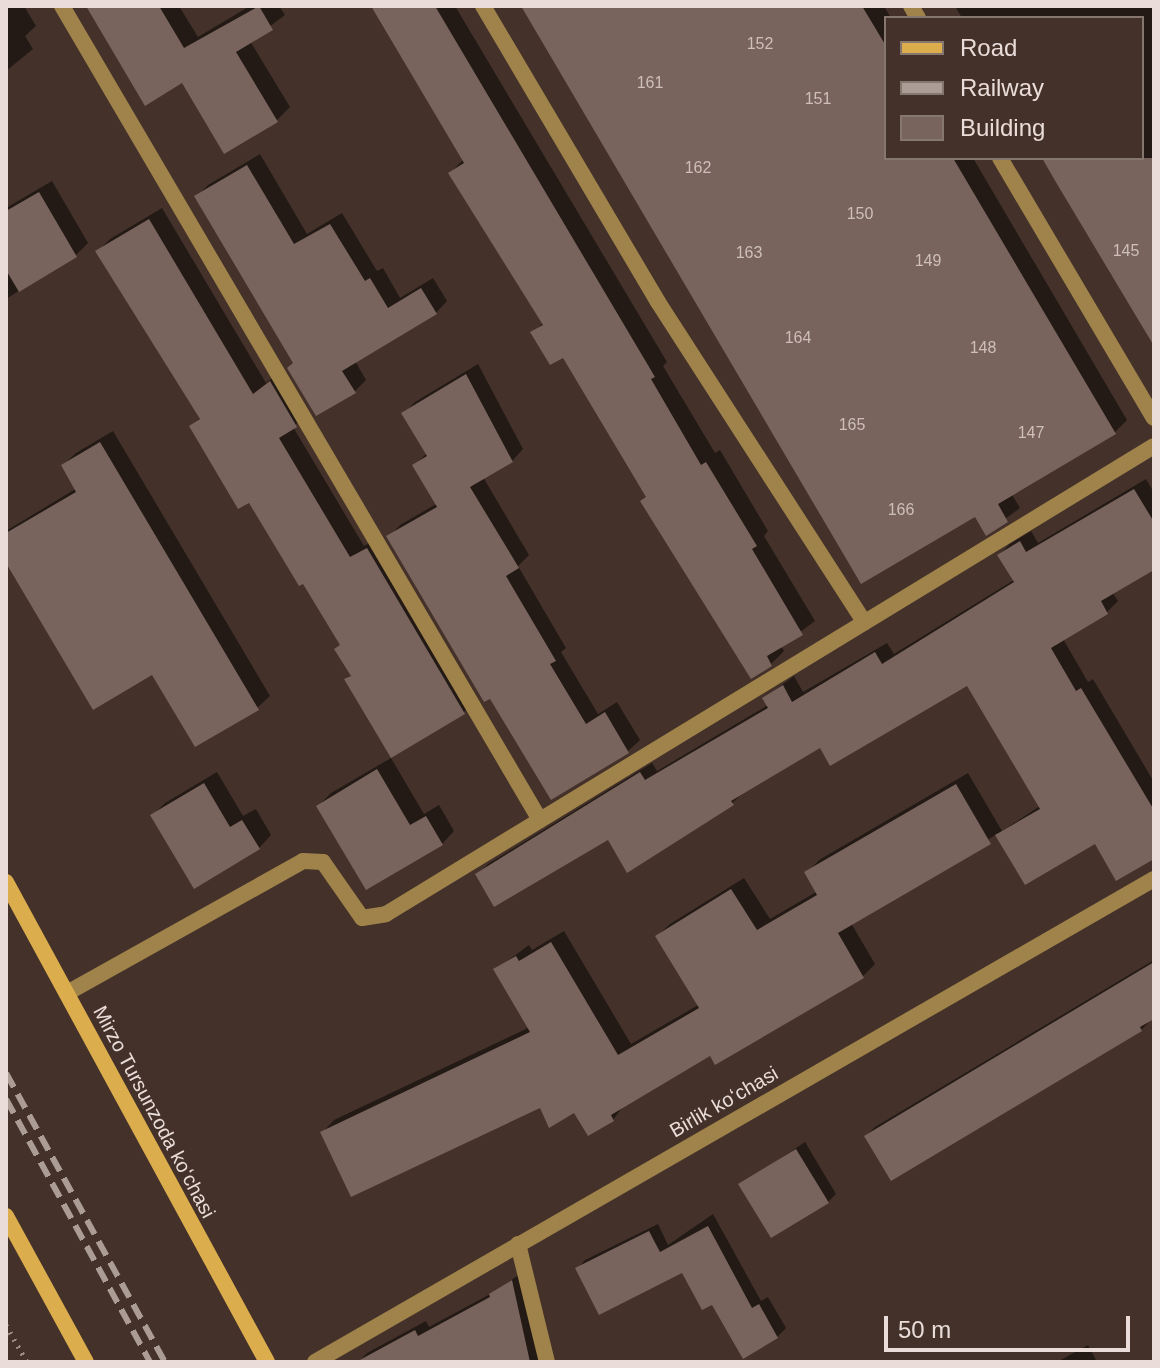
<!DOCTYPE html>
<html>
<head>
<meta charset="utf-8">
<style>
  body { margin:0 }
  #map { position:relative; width:1160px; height:1368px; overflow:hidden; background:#43312a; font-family:Helvetica,sans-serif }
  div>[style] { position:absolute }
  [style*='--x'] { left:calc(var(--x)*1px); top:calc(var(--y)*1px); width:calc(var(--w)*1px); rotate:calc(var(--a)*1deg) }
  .shadow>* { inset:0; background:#0007 }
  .building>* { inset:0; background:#79645d }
  .path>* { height:5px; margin-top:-2.5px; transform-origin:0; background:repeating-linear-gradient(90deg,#9c8d87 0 2px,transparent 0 8px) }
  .minor>* { height:16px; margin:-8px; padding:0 8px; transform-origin:8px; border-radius:8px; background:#9f834a }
  .secondary>* { height:16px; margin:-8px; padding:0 8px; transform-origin:8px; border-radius:8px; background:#dbad4c }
  .rail>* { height:6px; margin-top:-3px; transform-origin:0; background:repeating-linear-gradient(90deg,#ab9c96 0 16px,transparent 0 24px) }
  span { translate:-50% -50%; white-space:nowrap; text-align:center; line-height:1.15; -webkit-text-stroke:8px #43312a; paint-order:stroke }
  .number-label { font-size:16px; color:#cebfba }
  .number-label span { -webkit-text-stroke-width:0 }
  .street-label { font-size:20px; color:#eaddd9 }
  .frame { position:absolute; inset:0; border:8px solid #eaddd9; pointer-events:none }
  .legend { position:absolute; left:884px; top:16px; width:260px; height:144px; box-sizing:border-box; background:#43312a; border:2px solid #867670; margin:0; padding:10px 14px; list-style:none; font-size:24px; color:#eaddd9 }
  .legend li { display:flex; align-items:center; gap:16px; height:40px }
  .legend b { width:40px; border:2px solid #867670 }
  .scale { position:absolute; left:884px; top:1316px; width:246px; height:36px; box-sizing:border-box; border:4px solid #eaddd9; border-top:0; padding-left:10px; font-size:24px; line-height:28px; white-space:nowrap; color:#eaddd9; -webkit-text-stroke:6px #43312a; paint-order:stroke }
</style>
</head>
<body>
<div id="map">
  <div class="shadow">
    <div style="clip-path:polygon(6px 6px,24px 6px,36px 26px,25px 36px,33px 49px,6px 71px)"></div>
    <div style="clip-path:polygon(88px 6px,179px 6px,198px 37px,250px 6px,279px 6px,285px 15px,250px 41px,290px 107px,277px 120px,183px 81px)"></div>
    <div style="clip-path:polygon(373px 6px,455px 6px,667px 362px,663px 366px,715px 453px,720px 450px,768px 531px,764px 536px,815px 621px,781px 646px,784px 651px,771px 664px,647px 496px,563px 355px,533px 333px,544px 322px,450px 173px,464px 159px)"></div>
    <div style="clip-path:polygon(524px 6px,884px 6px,891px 18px,886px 18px,886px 158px,973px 158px,1127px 420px,1114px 433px,1011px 493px,1020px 508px,986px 533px,975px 514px)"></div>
    <div style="clip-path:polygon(955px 6px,1154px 6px,1154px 343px,1045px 158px,1142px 158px,1142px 18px,962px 18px)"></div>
    <div style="clip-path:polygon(260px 154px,307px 234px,342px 213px,377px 271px,383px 268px,400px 298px,433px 278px,447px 301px,436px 313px,355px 361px,366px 380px,355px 391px,295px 363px,196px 197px,208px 185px)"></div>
    <div style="clip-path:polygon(52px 181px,88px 243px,76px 255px,6px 299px,6px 208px)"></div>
    <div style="clip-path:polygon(162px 208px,266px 383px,283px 370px,308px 413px,293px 427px,364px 546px,380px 536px,476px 700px,464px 712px,346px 680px,352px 674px,341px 644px,304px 581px,249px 500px,191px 426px,201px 417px,98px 251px,110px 239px)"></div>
    <div style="clip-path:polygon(478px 364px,523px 449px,512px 461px,483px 477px,529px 555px,518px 566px,566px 648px,561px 652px,598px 714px,617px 702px,640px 740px,628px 751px,552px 798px,389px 537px,400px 525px,438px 503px,415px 465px,427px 453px,404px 413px,415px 402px)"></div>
    <div style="clip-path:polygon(113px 431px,270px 696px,257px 708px,153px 672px,6px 559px,6px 531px,77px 488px,63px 465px,76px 453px)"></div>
    <div style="clip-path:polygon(1146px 479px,1154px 493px,1154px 568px,1112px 592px,1118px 601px,1107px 612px,1063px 639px,1088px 682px,1093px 679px,1154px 782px,1154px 856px,1096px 842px,997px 834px,851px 923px,875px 964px,863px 976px,716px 1062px,711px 1054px,624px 1105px,613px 1120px,541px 1105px,322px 1133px,334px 1120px,530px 1027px,495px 970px,529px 945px,532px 950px,564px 931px,631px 1044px,700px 1004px,657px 936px,670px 924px,744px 878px,770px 919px,818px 891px,807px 873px,819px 860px,968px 773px,1002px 831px,1040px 806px,968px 684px,820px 745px,743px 793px,732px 803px,477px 875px,488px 864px,652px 763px,657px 771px,768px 705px,764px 698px,794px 676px,803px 692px,887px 643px,894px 654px,1014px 580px,999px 555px,1010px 544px,1031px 531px,1038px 543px)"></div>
    <div style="clip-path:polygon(391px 758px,424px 814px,439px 805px,454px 831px,442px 844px,318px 806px,331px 793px)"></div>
    <div style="clip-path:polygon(217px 772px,243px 816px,256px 809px,271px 835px,259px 848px,153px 815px,165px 803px)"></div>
    <div style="clip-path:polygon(1154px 960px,1154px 1017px,1141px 1030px,866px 1136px,875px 1127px)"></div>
    <div style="clip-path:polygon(805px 1142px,836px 1194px,828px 1202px,741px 1185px)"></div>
    <div style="clip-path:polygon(713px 1214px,761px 1301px,768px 1297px,786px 1328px,777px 1337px,710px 1277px,682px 1270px,577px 1269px,585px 1260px,658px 1224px,668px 1245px)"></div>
    <div style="clip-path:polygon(523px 1272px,543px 1362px,358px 1362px,367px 1353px,426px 1321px,429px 1327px,494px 1292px)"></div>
    <div style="clip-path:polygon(1088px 1345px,1097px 1362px,1057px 1362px)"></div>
  </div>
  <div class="building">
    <div style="clip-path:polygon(86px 6px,159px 6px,184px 48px,259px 6px,273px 30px,236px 52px,278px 122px,224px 154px,182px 83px,145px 106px)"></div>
    <div style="clip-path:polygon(371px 6px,435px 6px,655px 377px,651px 379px,701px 465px,706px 462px,757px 546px,752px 549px,803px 635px,767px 656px,772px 666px,751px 679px,640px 501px,646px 497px,563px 358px,550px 365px,530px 332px,543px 325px,448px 173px,464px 163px)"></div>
    <div style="clip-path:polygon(521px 6px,862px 6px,886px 46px,886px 158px,953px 158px,1116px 434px,998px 504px,1008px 522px,986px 536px,975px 517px,861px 584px)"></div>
    <div style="clip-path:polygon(1042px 158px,1154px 158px,1154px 346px,1057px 184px)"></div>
    <div style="clip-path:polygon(247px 165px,294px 244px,330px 224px,365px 281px,370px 278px,388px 308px,421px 288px,437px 314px,342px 371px,356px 393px,316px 416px,287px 368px,293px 363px,194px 196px)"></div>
    <div style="clip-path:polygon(39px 192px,77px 257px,19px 292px,6px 270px,6px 211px)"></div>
    <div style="clip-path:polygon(149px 219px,253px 394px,270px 381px,297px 427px,279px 438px,350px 557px,367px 548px,465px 714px,391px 758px,344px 679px,351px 676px,334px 649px,340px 645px,303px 584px,299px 586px,249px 503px,238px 509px,189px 426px,200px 419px,95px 251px)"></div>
    <div style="clip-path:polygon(466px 374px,513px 462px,470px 487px,519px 568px,506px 576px,556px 661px,550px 664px,586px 724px,605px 712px,629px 753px,551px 800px,490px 699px,484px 702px,386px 536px,437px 507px,412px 465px,427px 456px,401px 413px)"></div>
    <div style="clip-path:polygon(100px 442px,259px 710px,195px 747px,152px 675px,93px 710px,6px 563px,6px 533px,76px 492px,61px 465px)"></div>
    <div style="clip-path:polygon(1134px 489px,1154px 522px,1154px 570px,1101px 601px,1108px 614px,1051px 648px,1076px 691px,1081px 688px,1154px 810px,1154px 859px,1116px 881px,1095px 844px,1025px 885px,995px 835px,1040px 809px,967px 686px,830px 766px,820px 748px,731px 801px,734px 805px,627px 873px,608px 840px,494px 907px,475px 874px,640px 772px,645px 780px,768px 708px,762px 698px,783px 685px,792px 702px,875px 652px,882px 664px,1014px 582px,997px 555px,1020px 541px,1026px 552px)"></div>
    <div style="clip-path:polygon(377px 769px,410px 825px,426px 816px,443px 845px,366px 890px,316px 806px)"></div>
    <div style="clip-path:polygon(204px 783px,230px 827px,242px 820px,260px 849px,194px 889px,150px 815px)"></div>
    <div style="clip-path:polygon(956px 784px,991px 844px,838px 933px,864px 978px,715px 1065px,710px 1056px,611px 1115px,614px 1121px,588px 1136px,574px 1113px,549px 1128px,540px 1108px,351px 1197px,320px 1132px,530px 1032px,493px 969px,516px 956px,519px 961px,551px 942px,618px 1055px,699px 1008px,655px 936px,731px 889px,757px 930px,817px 895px,804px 872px)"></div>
    <div style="clip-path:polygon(1154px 962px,1154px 1019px,1140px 1027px,1142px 1031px,891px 1181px,864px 1136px)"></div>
    <div style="clip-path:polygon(796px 1149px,829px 1203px,771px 1238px,738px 1184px)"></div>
    <div style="clip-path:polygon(708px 1226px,752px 1308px,759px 1304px,778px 1338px,743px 1359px,712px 1305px,702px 1310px,682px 1273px,599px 1315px,575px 1268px,649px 1231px,660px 1252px)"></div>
    <div style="clip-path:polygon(512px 1280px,530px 1362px,356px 1362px,415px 1330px,418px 1336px,490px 1297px,489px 1294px)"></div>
  </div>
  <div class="path">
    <div style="--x:6;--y:1325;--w:43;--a:60.4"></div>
  </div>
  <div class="minor">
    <div style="--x:62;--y:6;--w:944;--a:59.58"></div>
    <div style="--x:483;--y:6;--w:344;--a:59.4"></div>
    <div style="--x:658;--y:302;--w:381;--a:57.2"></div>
    <div style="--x:911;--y:6;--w:14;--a:60"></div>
    <div style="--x:1000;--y:158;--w:302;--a:59.4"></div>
    <div style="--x:67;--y:993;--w:270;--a:-29.2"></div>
    <div style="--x:303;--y:861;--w:20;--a:3"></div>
    <div style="--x:323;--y:862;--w:68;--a:55.1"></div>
    <div style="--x:362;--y:918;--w:24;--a:-9"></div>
    <div style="--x:386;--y:914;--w:899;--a:-31.36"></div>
    <div style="--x:518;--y:1244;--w:122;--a:76.2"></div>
    <div style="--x:315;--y:1362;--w:968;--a:-29.93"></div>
  </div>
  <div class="secondary">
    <div style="--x:6;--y:882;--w:546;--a:61.46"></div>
    <div style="--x:6;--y:1216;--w:166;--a:61.3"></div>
  </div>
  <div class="rail">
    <div style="--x:6;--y:1073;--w:330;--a:61.2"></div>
    <div style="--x:6;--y:1099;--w:300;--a:61.3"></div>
  </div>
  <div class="number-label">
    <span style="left:760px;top:44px">152</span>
    <span style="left:650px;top:83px">161</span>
    <span style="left:818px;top:99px">151</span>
    <span style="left:698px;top:168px">162</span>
    <span style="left:860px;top:214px">150</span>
    <span style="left:1126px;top:251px">145</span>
    <span style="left:749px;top:253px">163</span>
    <span style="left:928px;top:261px">149</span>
    <span style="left:798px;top:338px">164</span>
    <span style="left:983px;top:348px">148</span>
    <span style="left:852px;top:425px">165</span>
    <span style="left:1031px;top:433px">147</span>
    <span style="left:901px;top:510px">166</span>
  </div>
  <div class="street-label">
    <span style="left:724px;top:1102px;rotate:-30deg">Birlik koʻchasi</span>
    <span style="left:154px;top:1112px;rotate:62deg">Mirzo Tursunzoda koʻchasi</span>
  </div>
  <div class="frame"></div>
  <ul class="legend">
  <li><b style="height:10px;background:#dbad4c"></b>Road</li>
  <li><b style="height:10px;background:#ab9c96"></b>Railway</li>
  <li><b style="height:22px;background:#79645d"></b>Building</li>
  </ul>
  <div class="scale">50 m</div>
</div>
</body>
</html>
